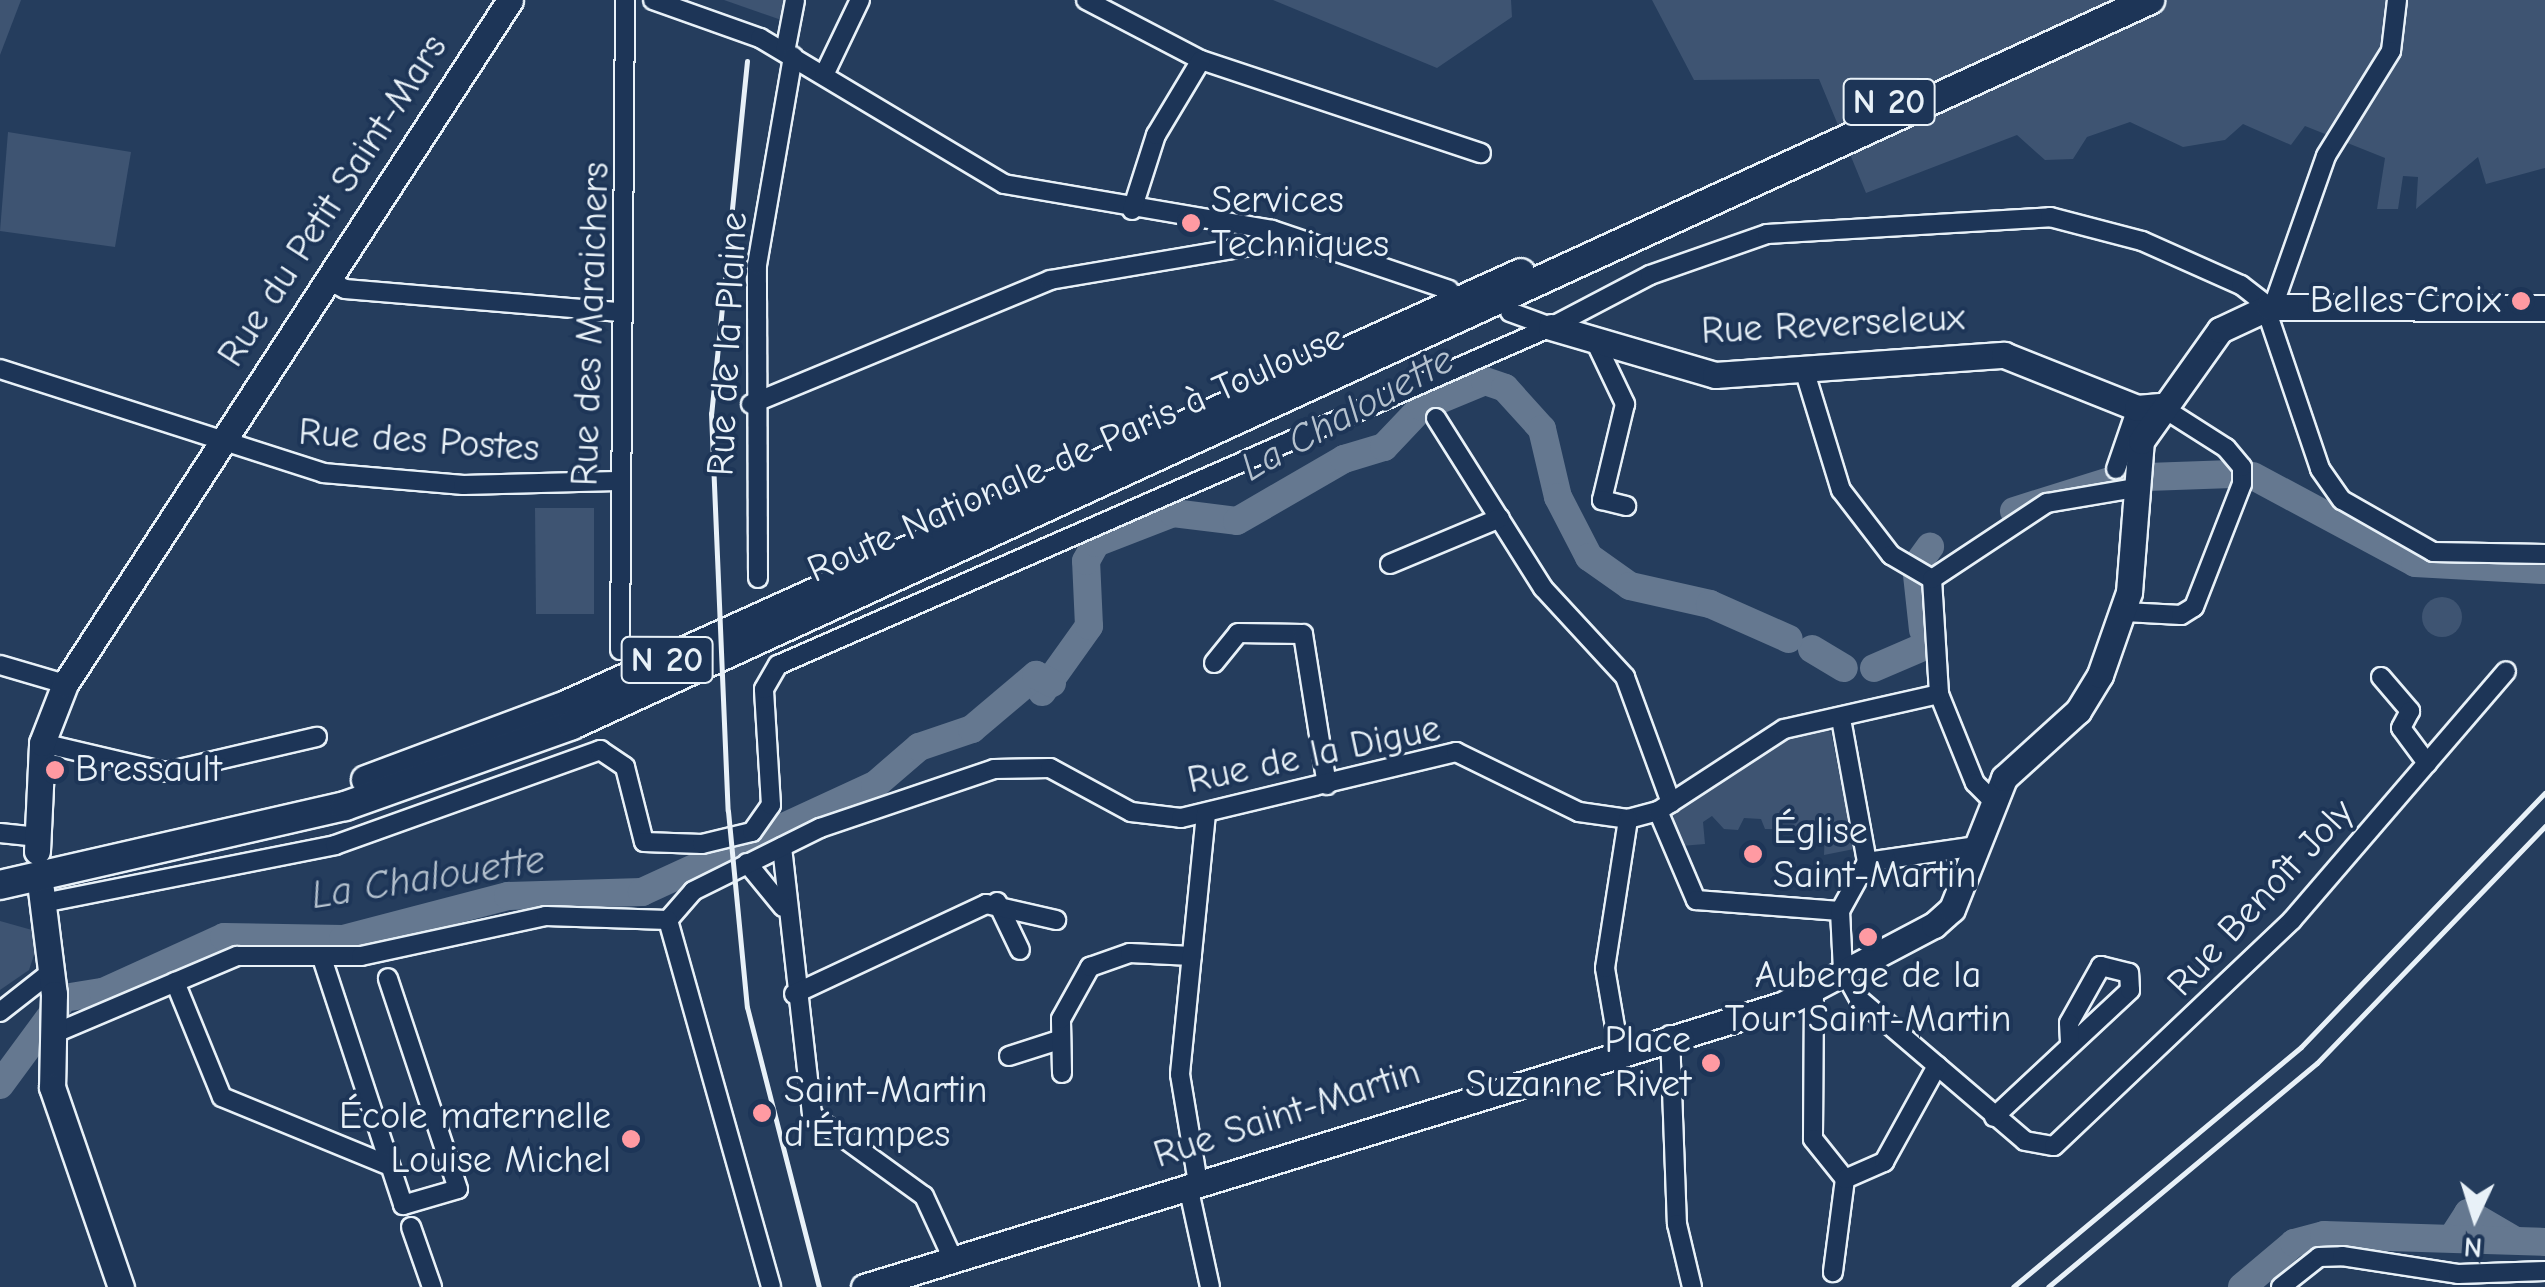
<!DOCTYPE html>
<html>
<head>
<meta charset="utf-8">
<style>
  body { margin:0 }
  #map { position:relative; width:2545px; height:1287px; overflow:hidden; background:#253d5d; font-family:"Comic Neue",sans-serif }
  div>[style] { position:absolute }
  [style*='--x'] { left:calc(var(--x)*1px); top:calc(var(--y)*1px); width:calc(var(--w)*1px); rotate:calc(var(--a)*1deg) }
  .green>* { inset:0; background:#3e5472 }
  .round { border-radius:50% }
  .river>* { height:28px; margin:-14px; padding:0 14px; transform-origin:14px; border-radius:14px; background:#657890 }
  .roads { filter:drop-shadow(2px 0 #e8f1f8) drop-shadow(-2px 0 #e8f1f8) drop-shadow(0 2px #e8f1f8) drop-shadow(0 -2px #e8f1f8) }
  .street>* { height:18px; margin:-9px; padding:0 9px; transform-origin:9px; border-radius:9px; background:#1d3557 }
  .secondary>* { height:25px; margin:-12.5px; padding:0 12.5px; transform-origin:12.5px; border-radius:12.5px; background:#1d3557 }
  .primary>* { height:28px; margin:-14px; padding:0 14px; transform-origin:14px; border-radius:14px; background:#1d3557 }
  .rail>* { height:5px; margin:-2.5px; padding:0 2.5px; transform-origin:2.5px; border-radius:2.5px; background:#e8f1f8 }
  .dots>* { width:28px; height:28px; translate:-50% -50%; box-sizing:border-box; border:5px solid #1d3557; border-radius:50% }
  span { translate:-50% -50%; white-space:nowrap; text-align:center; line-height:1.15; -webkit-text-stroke:8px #1d3557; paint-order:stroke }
  .shield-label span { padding:2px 8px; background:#1d3557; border:2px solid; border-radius:8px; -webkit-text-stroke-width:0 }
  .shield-label { font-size:35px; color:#e8f1f8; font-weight:700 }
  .street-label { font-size:38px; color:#e8f1f8 }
  .poi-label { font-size:38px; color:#e8f1f8 }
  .left { translate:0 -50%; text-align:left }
  .right { translate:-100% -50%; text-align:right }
  .water-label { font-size:40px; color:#b4c1ce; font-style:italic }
  .north { position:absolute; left:2425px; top:1167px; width:100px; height:100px; -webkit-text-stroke:8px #1d3557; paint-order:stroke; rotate:184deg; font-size:28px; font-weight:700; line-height:40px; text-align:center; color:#e8f1f8 }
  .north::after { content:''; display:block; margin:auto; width:35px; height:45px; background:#e8f1f8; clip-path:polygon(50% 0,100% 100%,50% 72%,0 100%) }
</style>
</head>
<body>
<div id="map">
  <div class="green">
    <div style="clip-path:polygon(0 0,21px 0,0 55px)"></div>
    <div style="clip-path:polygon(724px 0,793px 0,790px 23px)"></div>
    <div style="clip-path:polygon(1273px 0,1511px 0,1512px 17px,1437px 68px)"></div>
    <div style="clip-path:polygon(1652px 0,2545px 0,2545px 168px,2486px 184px,2478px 157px,2416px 209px,2418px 177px,2403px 176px,2398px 209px,2377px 209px,2385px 158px,2305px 126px,2291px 145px,2243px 124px,2225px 140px,2183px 147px,2130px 122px,2087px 137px,2073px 159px,2045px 160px,2017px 135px,1866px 193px,1819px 79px,1694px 80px)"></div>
    <div style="clip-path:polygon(8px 132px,131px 152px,115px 247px,0 231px)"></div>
    <div style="clip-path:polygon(535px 508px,594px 508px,594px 614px,536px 614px)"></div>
    <div class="round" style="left:2422px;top:597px;width:40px;height:40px"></div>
    <div style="clip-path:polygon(1818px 729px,1831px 732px,1854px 849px,1824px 855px,1825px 830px,1765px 829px,1761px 819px,1744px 818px,1738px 830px,1724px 829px,1712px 816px,1703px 822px,1705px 844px,1681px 846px,1672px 811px,1782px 735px)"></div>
    <div style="clip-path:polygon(0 921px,32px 930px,36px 949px,29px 970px,0 990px)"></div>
  </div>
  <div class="river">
    <div style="--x:2253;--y:476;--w:184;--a:28.2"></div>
    <div style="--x:2415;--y:563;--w:130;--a:3.1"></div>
    <div style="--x:2147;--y:477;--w:85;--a:-2"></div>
    <div style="--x:2014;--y:511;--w:117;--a:-17.4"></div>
    <div style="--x:1923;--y:630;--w:64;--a:-96.2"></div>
    <div style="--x:1916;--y:566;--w:24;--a:-54"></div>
    <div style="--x:1812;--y:649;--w:37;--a:31"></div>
    <div style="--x:1874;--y:668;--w:56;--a:-23.3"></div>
    <div style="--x:1042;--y:692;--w:81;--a:-54.5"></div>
    <div style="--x:1089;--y:626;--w:65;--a:-92.6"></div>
    <div style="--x:1086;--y:561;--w:21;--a:-61"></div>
    <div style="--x:1096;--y:543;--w:83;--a:-21.3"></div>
    <div style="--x:1173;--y:513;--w:64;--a:7.1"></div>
    <div style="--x:1237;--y:521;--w:124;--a:-30.1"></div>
    <div style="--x:1344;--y:459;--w:42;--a:-16.7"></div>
    <div style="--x:1384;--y:447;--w:55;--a:-46.5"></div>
    <div style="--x:1422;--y:407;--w:68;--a:-22.4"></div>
    <div style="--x:1485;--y:381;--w:21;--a:19"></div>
    <div style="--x:1505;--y:388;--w:55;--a:47.9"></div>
    <div style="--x:1542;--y:429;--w:70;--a:76.8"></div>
    <div style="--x:1558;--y:497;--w:68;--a:62.7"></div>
    <div style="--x:1589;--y:557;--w:50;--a:35.3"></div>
    <div style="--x:1630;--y:586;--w:82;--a:12.7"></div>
    <div style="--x:1710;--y:604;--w:86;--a:23.9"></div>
    <div style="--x:0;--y:1085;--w:108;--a:-53.7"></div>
    <div style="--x:64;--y:998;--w:39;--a:-9"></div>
    <div style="--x:103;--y:992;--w:133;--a:-24.4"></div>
    <div style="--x:224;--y:937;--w:119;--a:1"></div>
    <div style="--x:343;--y:939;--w:171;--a:-14.6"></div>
    <div style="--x:508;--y:896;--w:134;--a:-1.7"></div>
    <div style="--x:642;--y:892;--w:256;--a:-24.7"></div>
    <div style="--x:875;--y:785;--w:58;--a:-40.8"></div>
    <div style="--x:919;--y:747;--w:56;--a:-18.8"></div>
    <div style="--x:972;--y:729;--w:84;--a:-40.2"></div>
    <div style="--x:1036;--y:675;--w:18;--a:27"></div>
    <div style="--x:2452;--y:1238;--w:30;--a:-57"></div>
    <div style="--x:2468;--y:1213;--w:53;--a:30.4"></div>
    <div style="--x:2242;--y:1287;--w:68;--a:-40.2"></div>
    <div style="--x:2294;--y:1243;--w:31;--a:-15"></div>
    <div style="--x:2324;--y:1235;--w:221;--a:1.8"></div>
  </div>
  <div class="roads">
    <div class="street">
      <div style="--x:653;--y:0;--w:114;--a:19.6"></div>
      <div style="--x:760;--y:38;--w:284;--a:30.9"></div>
      <div style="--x:1004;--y:184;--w:272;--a:9.7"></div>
      <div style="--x:1272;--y:230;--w:187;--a:18.7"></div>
      <div style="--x:1086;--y:0;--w:130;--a:27.6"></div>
      <div style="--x:1201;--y:60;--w:295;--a:18.4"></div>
      <div style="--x:2397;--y:0;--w:51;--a:96.7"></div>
      <div style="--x:2391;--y:51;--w:123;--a:121.8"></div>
      <div style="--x:2326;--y:156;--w:172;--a:109.4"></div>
      <div style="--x:2269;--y:318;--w:159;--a:71.3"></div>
      <div style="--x:2320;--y:469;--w:38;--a:55"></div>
      <div style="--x:2342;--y:500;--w:105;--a:29.7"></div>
      <div style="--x:2433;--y:552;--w:112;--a:1"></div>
      <div style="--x:785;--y:52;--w:53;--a:-79.1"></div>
      <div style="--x:824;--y:75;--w:83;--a:-64.4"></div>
      <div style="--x:1132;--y:210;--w:79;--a:-72.3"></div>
      <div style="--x:1156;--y:135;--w:87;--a:-59"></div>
      <div style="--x:328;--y:280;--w:19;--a:28"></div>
      <div style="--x:345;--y:289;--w:276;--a:4.8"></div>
      <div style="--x:1510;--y:312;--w:44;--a:20.1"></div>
      <div style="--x:1595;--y:341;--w:70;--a:64.5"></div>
      <div style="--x:1625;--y:404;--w:99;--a:103.5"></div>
      <div style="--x:1602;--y:500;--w:25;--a:14"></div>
      <div style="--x:1803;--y:366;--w:130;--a:73"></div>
      <div style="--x:1841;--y:490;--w:82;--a:52.4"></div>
      <div style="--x:1891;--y:555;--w:48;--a:30.3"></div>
      <div style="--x:0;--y:369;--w:339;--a:17.8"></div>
      <div style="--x:323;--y:473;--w:141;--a:4.9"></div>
      <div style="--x:463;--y:485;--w:154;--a:-1.5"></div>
      <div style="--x:751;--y:404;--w:324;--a:-22.5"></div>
      <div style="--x:1050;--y:280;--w:245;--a:-9.6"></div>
      <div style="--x:1436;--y:418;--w:201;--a:57.8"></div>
      <div style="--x:1543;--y:588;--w:121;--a:47.3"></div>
      <div style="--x:1625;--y:677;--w:134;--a:69.9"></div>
      <div style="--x:2116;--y:469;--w:65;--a:-71"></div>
      <div style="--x:1390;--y:564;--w:119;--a:-22.7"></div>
      <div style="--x:758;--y:578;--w:313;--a:-90.2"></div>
      <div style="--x:757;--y:265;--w:212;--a:-80.2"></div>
      <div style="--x:1932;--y:579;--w:115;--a:86.5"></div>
      <div style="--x:1939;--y:694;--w:96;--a:68"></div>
      <div style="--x:1975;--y:783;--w:25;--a:45"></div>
      <div style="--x:1932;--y:579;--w:138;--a:-33.5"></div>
      <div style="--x:2047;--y:503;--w:90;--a:-9.6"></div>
      <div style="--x:2125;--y:612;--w:56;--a:3.1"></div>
      <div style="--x:2181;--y:615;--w:15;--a:-32"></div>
      <div style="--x:2194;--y:607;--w:132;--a:-68.7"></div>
      <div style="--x:2242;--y:484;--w:17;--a:-90"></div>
      <div style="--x:2242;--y:467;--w:25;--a:-130"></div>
      <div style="--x:2226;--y:448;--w:78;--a:-147.5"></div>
      <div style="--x:620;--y:650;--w:650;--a:-89.56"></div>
      <div style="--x:1214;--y:663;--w:38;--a:-51"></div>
      <div style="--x:1238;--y:633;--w:65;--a:0.9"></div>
      <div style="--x:1303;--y:634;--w:153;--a:81"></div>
      <div style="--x:0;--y:665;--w:68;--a:16.3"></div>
      <div style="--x:2381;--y:677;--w:45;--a:49.5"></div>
      <div style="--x:2410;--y:711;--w:19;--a:118"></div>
      <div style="--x:2401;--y:728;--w:44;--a:53.4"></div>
      <div style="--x:42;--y:743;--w:127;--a:13.2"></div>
      <div style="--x:166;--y:772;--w:155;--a:-13.1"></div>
      <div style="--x:1658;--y:811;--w:97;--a:66.9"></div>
      <div style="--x:1696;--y:900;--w:144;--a:4.4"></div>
      <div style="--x:0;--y:833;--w:36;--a:6"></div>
      <div style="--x:782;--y:847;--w:270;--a:83.6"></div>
      <div style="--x:812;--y:1115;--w:138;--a:35.9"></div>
      <div style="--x:924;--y:1196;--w:69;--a:65.3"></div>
      <div style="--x:1867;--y:862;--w:111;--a:-8.3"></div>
      <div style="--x:747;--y:863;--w:57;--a:50.7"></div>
      <div style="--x:997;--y:902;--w:53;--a:64.4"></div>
      <div style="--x:43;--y:903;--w:298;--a:-11.2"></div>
      <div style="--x:335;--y:845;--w:282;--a:-19.7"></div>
      <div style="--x:600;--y:750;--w:30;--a:34"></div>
      <div style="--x:625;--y:767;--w:77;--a:75.8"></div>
      <div style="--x:644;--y:842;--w:58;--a:2"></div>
      <div style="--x:702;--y:844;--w:51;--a:-13.5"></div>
      <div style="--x:752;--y:832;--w:33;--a:-55"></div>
      <div style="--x:771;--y:805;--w:116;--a:-93.5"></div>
      <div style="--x:764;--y:689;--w:28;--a:-60"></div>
      <div style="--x:778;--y:665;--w:844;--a:-23.62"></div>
      <div style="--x:1551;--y:327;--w:112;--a:-27.7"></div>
      <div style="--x:1650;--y:275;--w:124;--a:-19.3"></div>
      <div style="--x:1767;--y:234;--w:284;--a:-3.4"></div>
      <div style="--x:2050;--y:217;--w:95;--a:14.6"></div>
      <div style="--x:2142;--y:241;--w:108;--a:24"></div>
      <div style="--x:2241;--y:285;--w:36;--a:38"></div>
      <div style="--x:1840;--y:911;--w:59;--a:87.1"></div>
      <div style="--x:1843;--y:970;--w:33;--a:61"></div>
      <div style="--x:1859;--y:999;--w:218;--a:40.5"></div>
      <div style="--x:2025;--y:1141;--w:29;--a:10"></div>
      <div style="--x:2054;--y:1146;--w:328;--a:-43.5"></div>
      <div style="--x:2292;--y:920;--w:328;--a:-49.3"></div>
      <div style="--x:1840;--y:911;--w:56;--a:-61.1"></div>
      <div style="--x:1867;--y:862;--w:145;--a:-100.3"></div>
      <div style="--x:668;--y:920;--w:38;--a:-49"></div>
      <div style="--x:693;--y:891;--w:142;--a:-26.4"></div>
      <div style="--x:820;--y:828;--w:184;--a:-18.7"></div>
      <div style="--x:994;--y:769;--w:56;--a:-1"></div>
      <div style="--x:1050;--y:768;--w:92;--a:28.5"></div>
      <div style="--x:1131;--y:812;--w:50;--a:6.8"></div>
      <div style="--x:1181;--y:818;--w:283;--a:-13.5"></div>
      <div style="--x:1456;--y:752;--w:137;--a:26"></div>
      <div style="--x:1579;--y:812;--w:49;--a:8.1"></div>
      <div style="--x:1628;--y:819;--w:31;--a:-15"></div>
      <div style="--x:1658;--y:811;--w:150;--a:-33.1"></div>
      <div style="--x:1784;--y:729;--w:159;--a:-12.7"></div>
      <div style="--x:668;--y:920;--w:381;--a:74.3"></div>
      <div style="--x:322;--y:958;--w:260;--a:71.8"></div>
      <div style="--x:403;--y:1205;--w:57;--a:-16.2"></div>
      <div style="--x:458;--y:1189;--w:222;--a:-108.4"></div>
      <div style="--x:175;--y:982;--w:124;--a:67.8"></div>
      <div style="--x:222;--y:1097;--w:179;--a:22.3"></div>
      <div style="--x:1814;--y:992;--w:147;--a:90.4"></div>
      <div style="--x:1813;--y:1139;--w:51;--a:51.3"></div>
      <div style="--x:1845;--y:1179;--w:94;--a:97.4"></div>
      <div style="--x:794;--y:994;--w:212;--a:-25.1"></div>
      <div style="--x:986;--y:904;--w:72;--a:12.9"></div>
      <div style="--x:0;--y:1012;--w:65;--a:-38.1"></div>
      <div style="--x:53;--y:1034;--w:200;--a:-23"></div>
      <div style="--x:237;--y:956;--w:124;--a:0"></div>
      <div style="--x:361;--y:956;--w:189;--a:-12.2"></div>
      <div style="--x:546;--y:916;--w:122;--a:1.9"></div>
      <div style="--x:1670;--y:1035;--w:189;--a:87.9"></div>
      <div style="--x:1677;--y:1224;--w:65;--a:76.6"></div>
      <div style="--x:1619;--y:1050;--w:83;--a:-99.7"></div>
      <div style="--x:1605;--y:968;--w:151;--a:-81.2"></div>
      <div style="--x:1009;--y:1056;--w:52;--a:-17.7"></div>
      <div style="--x:1062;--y:1073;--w:54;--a:-91.1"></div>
      <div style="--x:1061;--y:1019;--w:60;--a:-60.9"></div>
      <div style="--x:1090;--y:967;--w:42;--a:-19.3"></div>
      <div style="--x:1130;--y:953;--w:62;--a:2.8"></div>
      <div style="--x:1994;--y:1117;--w:186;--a:-43"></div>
      <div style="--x:2130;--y:990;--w:17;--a:-93"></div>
      <div style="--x:2129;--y:973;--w:29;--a:-166"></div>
      <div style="--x:2101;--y:966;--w:65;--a:119.3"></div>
      <div style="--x:2069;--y:1023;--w:21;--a:87"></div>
      <div style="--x:1845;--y:1179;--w:43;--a:-23.6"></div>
      <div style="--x:1884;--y:1162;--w:110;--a:-61.1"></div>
      <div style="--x:1198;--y:1183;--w:110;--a:-99.4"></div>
      <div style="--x:1180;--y:1074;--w:261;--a:-84.3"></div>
      <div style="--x:1188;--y:1186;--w:103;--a:77.7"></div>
      <div style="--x:411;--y:1227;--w:64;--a:70.7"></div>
      <div style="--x:2281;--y:1287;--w:48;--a:-38.3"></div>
      <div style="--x:2319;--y:1257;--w:23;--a:-2"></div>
      <div style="--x:2342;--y:1256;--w:117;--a:8.8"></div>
      <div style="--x:2458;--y:1274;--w:87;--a:-2"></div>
    </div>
    <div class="secondary">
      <div style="--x:1551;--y:327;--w:171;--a:16.3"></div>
      <div style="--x:1715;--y:375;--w:290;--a:-4"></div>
      <div style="--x:2004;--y:355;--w:143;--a:21.7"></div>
      <div style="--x:2137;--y:408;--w:23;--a:-5"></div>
      <div style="--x:37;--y:851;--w:108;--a:-87.3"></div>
      <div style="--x:42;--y:743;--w:63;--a:-68.7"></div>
      <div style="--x:65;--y:684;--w:816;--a:-56.95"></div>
      <div style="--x:41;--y:890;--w:105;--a:82.9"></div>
      <div style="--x:54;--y:994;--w:93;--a:91.2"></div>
      <div style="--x:52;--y:1087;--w:212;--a:71"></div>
      <div style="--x:864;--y:1287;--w:960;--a:-17.08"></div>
      <div style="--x:1782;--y:1005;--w:172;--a:-27.8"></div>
      <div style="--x:1934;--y:925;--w:24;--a:-42"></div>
      <div style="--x:1952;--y:909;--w:141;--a:-68.3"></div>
      <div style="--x:2004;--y:778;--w:100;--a:-42.2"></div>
      <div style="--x:2078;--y:711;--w:42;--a:-58.6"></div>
      <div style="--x:2100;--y:675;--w:88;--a:-70.7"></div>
      <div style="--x:2129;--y:592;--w:151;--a:-85.5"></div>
      <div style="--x:2141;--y:441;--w:136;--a:-54.6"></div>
      <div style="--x:2220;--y:330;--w:54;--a:-25.1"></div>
      <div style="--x:2269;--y:307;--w:276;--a:0.2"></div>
    </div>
    <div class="primary">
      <div style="--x:366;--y:780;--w:211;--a:-20.5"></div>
      <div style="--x:564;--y:706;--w:1050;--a:-24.34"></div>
      <div style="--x:0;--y:885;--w:354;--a:-12.9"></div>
      <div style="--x:345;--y:806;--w:241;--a:-19.6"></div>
      <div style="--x:572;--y:725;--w:1737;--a:-24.68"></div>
    </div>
  </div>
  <div class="rail">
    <div style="--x:747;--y:61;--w:354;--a:95.8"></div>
    <div style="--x:711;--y:413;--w:398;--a:87.6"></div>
    <div style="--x:728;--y:811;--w:197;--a:84.5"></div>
    <div style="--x:747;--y:1007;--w:289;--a:75.6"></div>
    <div style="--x:2013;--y:1287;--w:375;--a:-39.8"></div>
    <div style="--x:2301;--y:1047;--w:352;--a:-46.2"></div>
    <div style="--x:2048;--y:1287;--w:350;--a:-39.8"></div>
    <div style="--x:2317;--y:1063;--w:329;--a:-46.1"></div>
  </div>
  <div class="dots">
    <div style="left:1191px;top:223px;background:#ff9aa2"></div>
    <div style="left:2521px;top:301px;background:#ff9aa2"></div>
    <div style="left:55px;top:770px;background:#ff9aa2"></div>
    <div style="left:1753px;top:854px;background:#ff9aa2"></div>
    <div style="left:1868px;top:937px;background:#ff9aa2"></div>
    <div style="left:1711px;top:1063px;background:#ff9aa2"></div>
    <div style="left:762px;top:1113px;background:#ff9aa2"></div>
    <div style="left:631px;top:1139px;background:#ff9aa2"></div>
  </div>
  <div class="shield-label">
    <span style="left:1889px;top:102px">N 20</span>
    <span style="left:667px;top:660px">N 20</span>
  </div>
  <div class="street-label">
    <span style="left:333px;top:201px;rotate:-57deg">Rue du Petit Saint-Mars</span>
    <span style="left:591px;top:324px;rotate:-88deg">Rue des Maraichers</span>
    <span style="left:1833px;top:325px;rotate:-3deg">Rue Reverseleux</span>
    <span style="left:728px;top:344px;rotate:-87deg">Rue de la Plaine</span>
    <span style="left:419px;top:441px;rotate:4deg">Rue des Postes</span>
    <span style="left:1076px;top:454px;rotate:-24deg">Route Nationale de Paris à Toulouse</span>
    <span style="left:1314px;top:755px;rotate:-12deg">Rue de la Digue</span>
    <span style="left:2261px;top:898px;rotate:-47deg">Rue Benoît Joly</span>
    <span style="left:1287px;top:1114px;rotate:-18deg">Rue Saint-Martin</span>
  </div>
  <div class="poi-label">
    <span class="left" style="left:1211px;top:223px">Services<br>Techniques</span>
    <span class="right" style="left:2501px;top:301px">Belles Croix</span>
    <span class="left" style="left:75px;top:770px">Bressault</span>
    <span class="left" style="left:1773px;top:854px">Église<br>Saint-Martin</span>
    <span style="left:1868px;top:998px">Auberge de la<br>Tour Saint-Martin</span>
    <span class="right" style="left:1691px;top:1063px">Place<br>Suzanne Rivet</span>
    <span class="left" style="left:784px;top:1113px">Saint-Martin<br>d'Étampes</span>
    <span class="right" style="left:611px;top:1139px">École maternelle<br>Louise Michel</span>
  </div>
  <div class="water-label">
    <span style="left:1347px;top:413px;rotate:-29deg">La Chalouette</span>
    <span style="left:428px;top:877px;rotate:-9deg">La Chalouette</span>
  </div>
  <div class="north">N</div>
</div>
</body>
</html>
